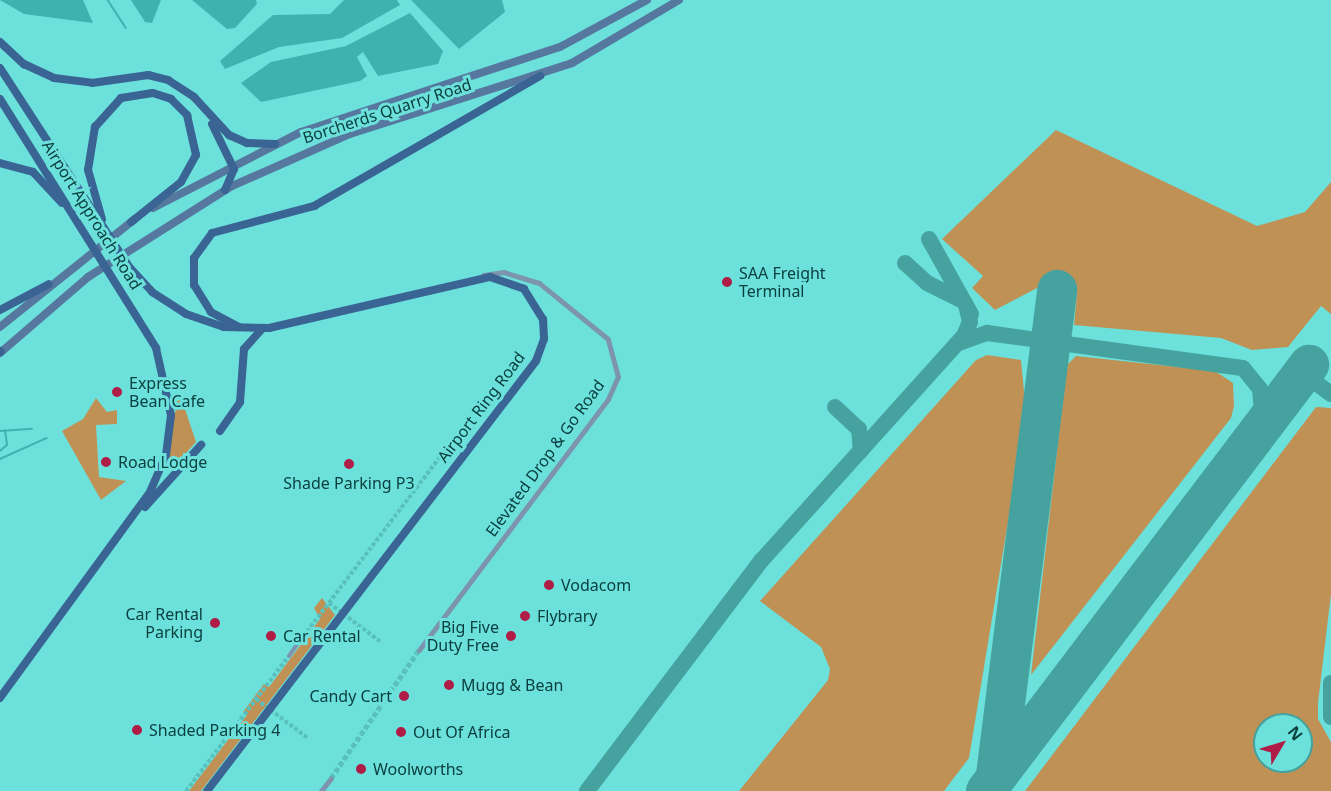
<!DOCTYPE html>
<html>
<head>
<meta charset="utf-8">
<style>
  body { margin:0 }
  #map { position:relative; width:1331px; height:791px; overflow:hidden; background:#6ce1dc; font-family:"Noto Sans",sans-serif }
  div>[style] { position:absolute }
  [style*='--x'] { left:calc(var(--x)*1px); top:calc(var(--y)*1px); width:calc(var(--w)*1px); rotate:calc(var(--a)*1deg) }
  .green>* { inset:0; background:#c09155 }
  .water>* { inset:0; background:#3db3af }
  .stream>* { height:1.5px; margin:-0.75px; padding:0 0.75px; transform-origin:0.75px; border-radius:0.75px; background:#3db3af }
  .taxiway>* { height:16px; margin:-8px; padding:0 8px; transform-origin:8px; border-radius:8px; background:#46a29e }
  .runway>* { height:40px; margin:-20px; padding:0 20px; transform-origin:20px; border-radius:20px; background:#46a29e }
  .pedestrian-tunnel>* { height:4px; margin-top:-2px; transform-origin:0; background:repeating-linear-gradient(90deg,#59c1bd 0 4px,transparent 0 6px) }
  .minor-tunnel>* { height:5px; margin-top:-2.5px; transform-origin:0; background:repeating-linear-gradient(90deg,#59c1bd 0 5px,transparent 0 7.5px) }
  .pedestrian>* { height:4px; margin:-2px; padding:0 2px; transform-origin:2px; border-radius:2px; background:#7c94ae }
  .minor>* { height:5px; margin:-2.5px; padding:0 2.5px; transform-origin:2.5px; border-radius:2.5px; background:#7c94ae }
  .secondary>* { height:8px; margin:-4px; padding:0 4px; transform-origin:4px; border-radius:4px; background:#56789f }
  .primary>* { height:8px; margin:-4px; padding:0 4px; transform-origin:4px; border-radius:4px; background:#396493 }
  .dots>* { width:16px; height:16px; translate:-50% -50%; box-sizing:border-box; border:3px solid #6ce1dc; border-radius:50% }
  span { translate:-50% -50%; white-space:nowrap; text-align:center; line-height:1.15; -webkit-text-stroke:6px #6ce1dc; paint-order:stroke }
  .street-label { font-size:16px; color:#0b403f }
  .poi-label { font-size:16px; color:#0b403f }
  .left { translate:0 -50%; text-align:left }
  .right { translate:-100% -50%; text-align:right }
  .north { position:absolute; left:1253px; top:713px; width:60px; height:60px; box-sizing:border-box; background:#6ce1dc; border:2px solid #45a19d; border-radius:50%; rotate:52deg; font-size:16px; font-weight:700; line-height:24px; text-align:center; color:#0b403f }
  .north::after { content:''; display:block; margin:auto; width:21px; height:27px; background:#af1c45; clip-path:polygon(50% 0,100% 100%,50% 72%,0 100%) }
</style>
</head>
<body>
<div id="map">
  <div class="green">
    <div style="clip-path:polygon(1056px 130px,1257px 226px,1305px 212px,1331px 182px,1331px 314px,1321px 306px,1288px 347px,1252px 350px,1221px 338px,1074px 325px,1077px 293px,1037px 288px,995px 310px,972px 288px,983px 276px,942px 239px)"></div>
    <div style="clip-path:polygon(987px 355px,1021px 360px,1026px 413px,969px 758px,944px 791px,739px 791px,828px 680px,830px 669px,821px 647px,760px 601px,976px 360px)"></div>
    <div style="clip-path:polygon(1076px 356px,1215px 371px,1233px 383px,1234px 406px,1231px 418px,1031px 675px,1067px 365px)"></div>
    <div style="clip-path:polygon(96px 398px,107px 412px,117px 410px,117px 424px,96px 425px,99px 477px,126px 481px,101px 500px,62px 431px,83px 419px)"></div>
    <div style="clip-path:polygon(182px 400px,196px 442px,170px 471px,166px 470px,177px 401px)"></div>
    <div style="clip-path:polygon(evenodd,1316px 407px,1331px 408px,1331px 594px,1318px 703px,1318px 719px,1331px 742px,1331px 791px,1025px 791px,1316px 407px,1265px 725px,1301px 725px,1301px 761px,1265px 761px,1265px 725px)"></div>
    <div style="clip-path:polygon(322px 598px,335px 615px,201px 791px,189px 791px,247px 715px,243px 712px,264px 684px,269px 687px,320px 619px,314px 608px)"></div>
  </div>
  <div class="water">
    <div style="clip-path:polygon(0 0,83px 0,93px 23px,24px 14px)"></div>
    <div style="clip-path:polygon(131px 0,161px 0,152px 23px,145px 22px)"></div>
    <div style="clip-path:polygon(192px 0,256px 0,257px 4px,235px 28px,227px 29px)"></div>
    <div style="clip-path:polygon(344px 0,397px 0,400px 5px,342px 38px,279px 47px,225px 69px,220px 61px,273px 15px,330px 14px)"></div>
    <div style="clip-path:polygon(411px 0,502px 0,505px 12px,459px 49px)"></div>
    <div style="clip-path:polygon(410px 13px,443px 51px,438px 64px,378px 76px,363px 52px,357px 57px,367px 76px,360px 81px,261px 102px,241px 83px,271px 62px,346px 46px)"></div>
  </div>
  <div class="stream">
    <div style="--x:108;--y:0;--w:33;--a:57"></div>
    <div style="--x:0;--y:431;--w:32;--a:-4"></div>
    <div style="--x:0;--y:451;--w:9;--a:-41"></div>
    <div style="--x:7;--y:445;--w:14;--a:-98"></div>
    <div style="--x:0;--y:459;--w:51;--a:-24.1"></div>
  </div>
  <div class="taxiway">
    <div style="--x:929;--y:239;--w:86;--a:60.8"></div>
    <div style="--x:905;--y:263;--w:30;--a:42"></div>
    <div style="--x:927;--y:283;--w:40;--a:26.6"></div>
    <div style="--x:959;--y:343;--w:30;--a:-20"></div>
    <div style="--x:987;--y:333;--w:258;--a:7.8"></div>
    <div style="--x:1243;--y:368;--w:27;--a:51"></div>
    <div style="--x:1260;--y:389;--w:24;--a:85"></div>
    <div style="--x:1262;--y:413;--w:26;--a:113"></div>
    <div style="--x:1252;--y:437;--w:52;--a:125.5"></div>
    <div style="--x:1303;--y:373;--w:35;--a:37"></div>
    <div style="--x:835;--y:407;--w:33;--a:43"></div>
    <div style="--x:859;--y:429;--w:22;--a:85"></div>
    <div style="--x:1331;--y:683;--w:34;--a:90"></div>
    <div style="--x:587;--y:791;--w:290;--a:-52.9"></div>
    <div style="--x:762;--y:560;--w:302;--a:-48"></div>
    <div style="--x:964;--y:336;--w:15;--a:-67"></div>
    <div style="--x:970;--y:322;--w:17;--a:-103"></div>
  </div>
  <div class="runway">
    <div style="--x:996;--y:775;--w:489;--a:-82.8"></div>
    <div style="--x:986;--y:791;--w:535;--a:-52.83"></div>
  </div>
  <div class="pedestrian-tunnel">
    <div style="--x:329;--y:603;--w:66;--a:37"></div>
    <div style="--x:296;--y:646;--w:263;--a:-52.7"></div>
    <div style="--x:256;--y:699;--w:66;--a:37"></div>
    <div style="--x:186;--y:791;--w:170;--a:-52.7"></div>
  </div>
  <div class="minor-tunnel">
    <div style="--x:331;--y:778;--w:155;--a:-55.5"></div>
  </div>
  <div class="pedestrian">
    <div style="--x:289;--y:656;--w:12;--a:-55"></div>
  </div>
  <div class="minor">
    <div style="--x:419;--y:650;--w:314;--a:-53"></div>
    <div style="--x:608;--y:399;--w:24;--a:-66"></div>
    <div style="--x:618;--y:377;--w:39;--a:-105"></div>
    <div style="--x:608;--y:339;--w:89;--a:-140.9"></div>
    <div style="--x:539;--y:283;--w:37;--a:-163"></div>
    <div style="--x:504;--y:272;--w:21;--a:172"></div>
    <div style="--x:321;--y:791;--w:16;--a:-52"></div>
  </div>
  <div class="secondary">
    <div style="--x:153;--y:208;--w:166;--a:-27.2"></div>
    <div style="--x:301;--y:132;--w:273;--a:-18.2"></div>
    <div style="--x:560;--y:47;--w:99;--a:-28.4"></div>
    <div style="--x:0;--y:327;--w:173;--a:-38.7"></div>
    <div style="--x:0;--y:353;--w:116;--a:-40.8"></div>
    <div style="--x:88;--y:277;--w:170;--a:-32.3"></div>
    <div style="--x:232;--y:186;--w:129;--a:-23.8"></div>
    <div style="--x:350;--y:134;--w:233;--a:-17.7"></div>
    <div style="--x:572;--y:63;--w:124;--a:-30.5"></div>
  </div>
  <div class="primary">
    <div style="--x:0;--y:42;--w:33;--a:43"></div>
    <div style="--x:24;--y:64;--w:33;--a:25"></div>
    <div style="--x:54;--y:78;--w:38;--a:7"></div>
    <div style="--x:92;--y:83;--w:57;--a:-8.1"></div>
    <div style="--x:148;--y:75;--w:21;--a:14"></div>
    <div style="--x:168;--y:80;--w:31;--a:33"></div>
    <div style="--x:194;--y:97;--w:52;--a:47.4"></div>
    <div style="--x:229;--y:135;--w:20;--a:24"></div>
    <div style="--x:247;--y:143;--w:28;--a:2"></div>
    <div style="--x:0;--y:68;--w:239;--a:57"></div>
    <div style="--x:130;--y:268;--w:33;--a:47"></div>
    <div style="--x:152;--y:292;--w:40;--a:32.9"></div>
    <div style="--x:186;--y:314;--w:40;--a:18.9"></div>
    <div style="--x:224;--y:327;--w:45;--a:1.3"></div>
    <div style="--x:269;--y:328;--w:227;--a:-13"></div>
    <div style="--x:490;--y:277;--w:36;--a:19"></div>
    <div style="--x:524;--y:289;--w:36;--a:58"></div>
    <div style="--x:543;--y:319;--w:20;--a:87"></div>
    <div style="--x:544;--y:339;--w:23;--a:110"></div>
    <div style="--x:536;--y:361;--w:541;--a:127.42"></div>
    <div style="--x:0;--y:99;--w:294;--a:57.9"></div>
    <div style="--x:156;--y:348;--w:69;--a:77.4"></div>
    <div style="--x:171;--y:415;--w:40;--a:97.1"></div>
    <div style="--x:166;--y:455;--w:40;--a:113.4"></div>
    <div style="--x:150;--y:492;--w:255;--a:126.1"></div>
    <div style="--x:212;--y:124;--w:50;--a:63.9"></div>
    <div style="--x:234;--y:169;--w:23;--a:113"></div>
    <div style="--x:0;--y:163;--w:34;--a:15"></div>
    <div style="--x:33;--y:172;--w:42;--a:46.9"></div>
    <div style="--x:102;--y:219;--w:51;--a:-105.9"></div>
    <div style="--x:88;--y:170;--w:44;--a:-80.8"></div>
    <div style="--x:95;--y:127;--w:39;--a:-48"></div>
    <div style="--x:121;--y:98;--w:32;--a:-9"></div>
    <div style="--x:153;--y:93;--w:19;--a:18"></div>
    <div style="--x:171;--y:99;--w:23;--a:45"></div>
    <div style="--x:187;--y:115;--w:41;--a:77.3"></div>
    <div style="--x:196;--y:155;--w:31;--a:119"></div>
    <div style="--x:181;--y:182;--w:64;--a:141.3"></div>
    <div style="--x:0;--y:310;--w:55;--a:-28"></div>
    <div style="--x:239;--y:327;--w:32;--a:-152"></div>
    <div style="--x:211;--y:312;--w:32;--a:-122"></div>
    <div style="--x:194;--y:285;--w:27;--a:-90"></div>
    <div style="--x:194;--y:258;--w:31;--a:-54"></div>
    <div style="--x:212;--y:233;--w:106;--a:-14.8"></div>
    <div style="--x:314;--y:206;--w:261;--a:-29.9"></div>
    <div style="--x:0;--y:351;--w:1;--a:45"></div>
    <div style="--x:220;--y:431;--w:35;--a:-55"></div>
    <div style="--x:240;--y:402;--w:53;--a:-85.7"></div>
    <div style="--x:244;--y:349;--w:27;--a:-48"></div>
    <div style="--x:145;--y:507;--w:84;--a:-47.9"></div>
  </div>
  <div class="dots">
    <div style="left:727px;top:282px;background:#af1c45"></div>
    <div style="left:117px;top:392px;background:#af1c45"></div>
    <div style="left:106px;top:462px;background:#af1c45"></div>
    <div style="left:349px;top:464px;background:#af1c45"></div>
    <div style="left:549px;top:585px;background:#af1c45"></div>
    <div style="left:525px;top:616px;background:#af1c45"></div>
    <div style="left:215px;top:623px;background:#af1c45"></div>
    <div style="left:271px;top:636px;background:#af1c45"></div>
    <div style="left:511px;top:636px;background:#af1c45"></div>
    <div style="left:449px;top:685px;background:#af1c45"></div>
    <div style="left:404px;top:696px;background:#af1c45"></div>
    <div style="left:137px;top:730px;background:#af1c45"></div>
    <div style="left:401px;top:732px;background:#af1c45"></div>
    <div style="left:361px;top:769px;background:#af1c45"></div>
  </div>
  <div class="street-label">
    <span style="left:387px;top:111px;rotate:-18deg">Borcherds Quarry Road</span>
    <span style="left:92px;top:215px;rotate:58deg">Airport Approach Road</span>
    <span style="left:481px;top:407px;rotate:-53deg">Airport Ring Road</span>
    <span style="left:545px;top:458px;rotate:-54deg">Elevated Drop &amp; Go Road</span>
  </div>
  <div class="poi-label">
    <span class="left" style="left:739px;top:282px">SAA Freight<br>Terminal</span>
    <span class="left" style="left:129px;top:392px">Express<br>Bean Cafe</span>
    <span class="left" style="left:118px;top:462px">Road Lodge</span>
    <span style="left:349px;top:483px">Shade Parking P3</span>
    <span class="left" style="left:561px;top:585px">Vodacom</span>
    <span class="right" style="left:203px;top:623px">Car Rental<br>Parking</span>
    <span class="left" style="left:537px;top:616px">Flybrary</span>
    <span class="right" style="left:499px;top:636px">Big Five<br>Duty Free</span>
    <span class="left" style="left:283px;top:636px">Car Rental</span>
    <span class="left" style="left:461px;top:685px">Mugg &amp; Bean</span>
    <span class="right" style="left:392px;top:696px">Candy Cart</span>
    <span class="left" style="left:149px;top:730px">Shaded Parking 4</span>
    <span class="left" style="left:413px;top:732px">Out Of Africa</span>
    <span class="left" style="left:373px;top:769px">Woolworths</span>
  </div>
  <div class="north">N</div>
</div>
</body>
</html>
